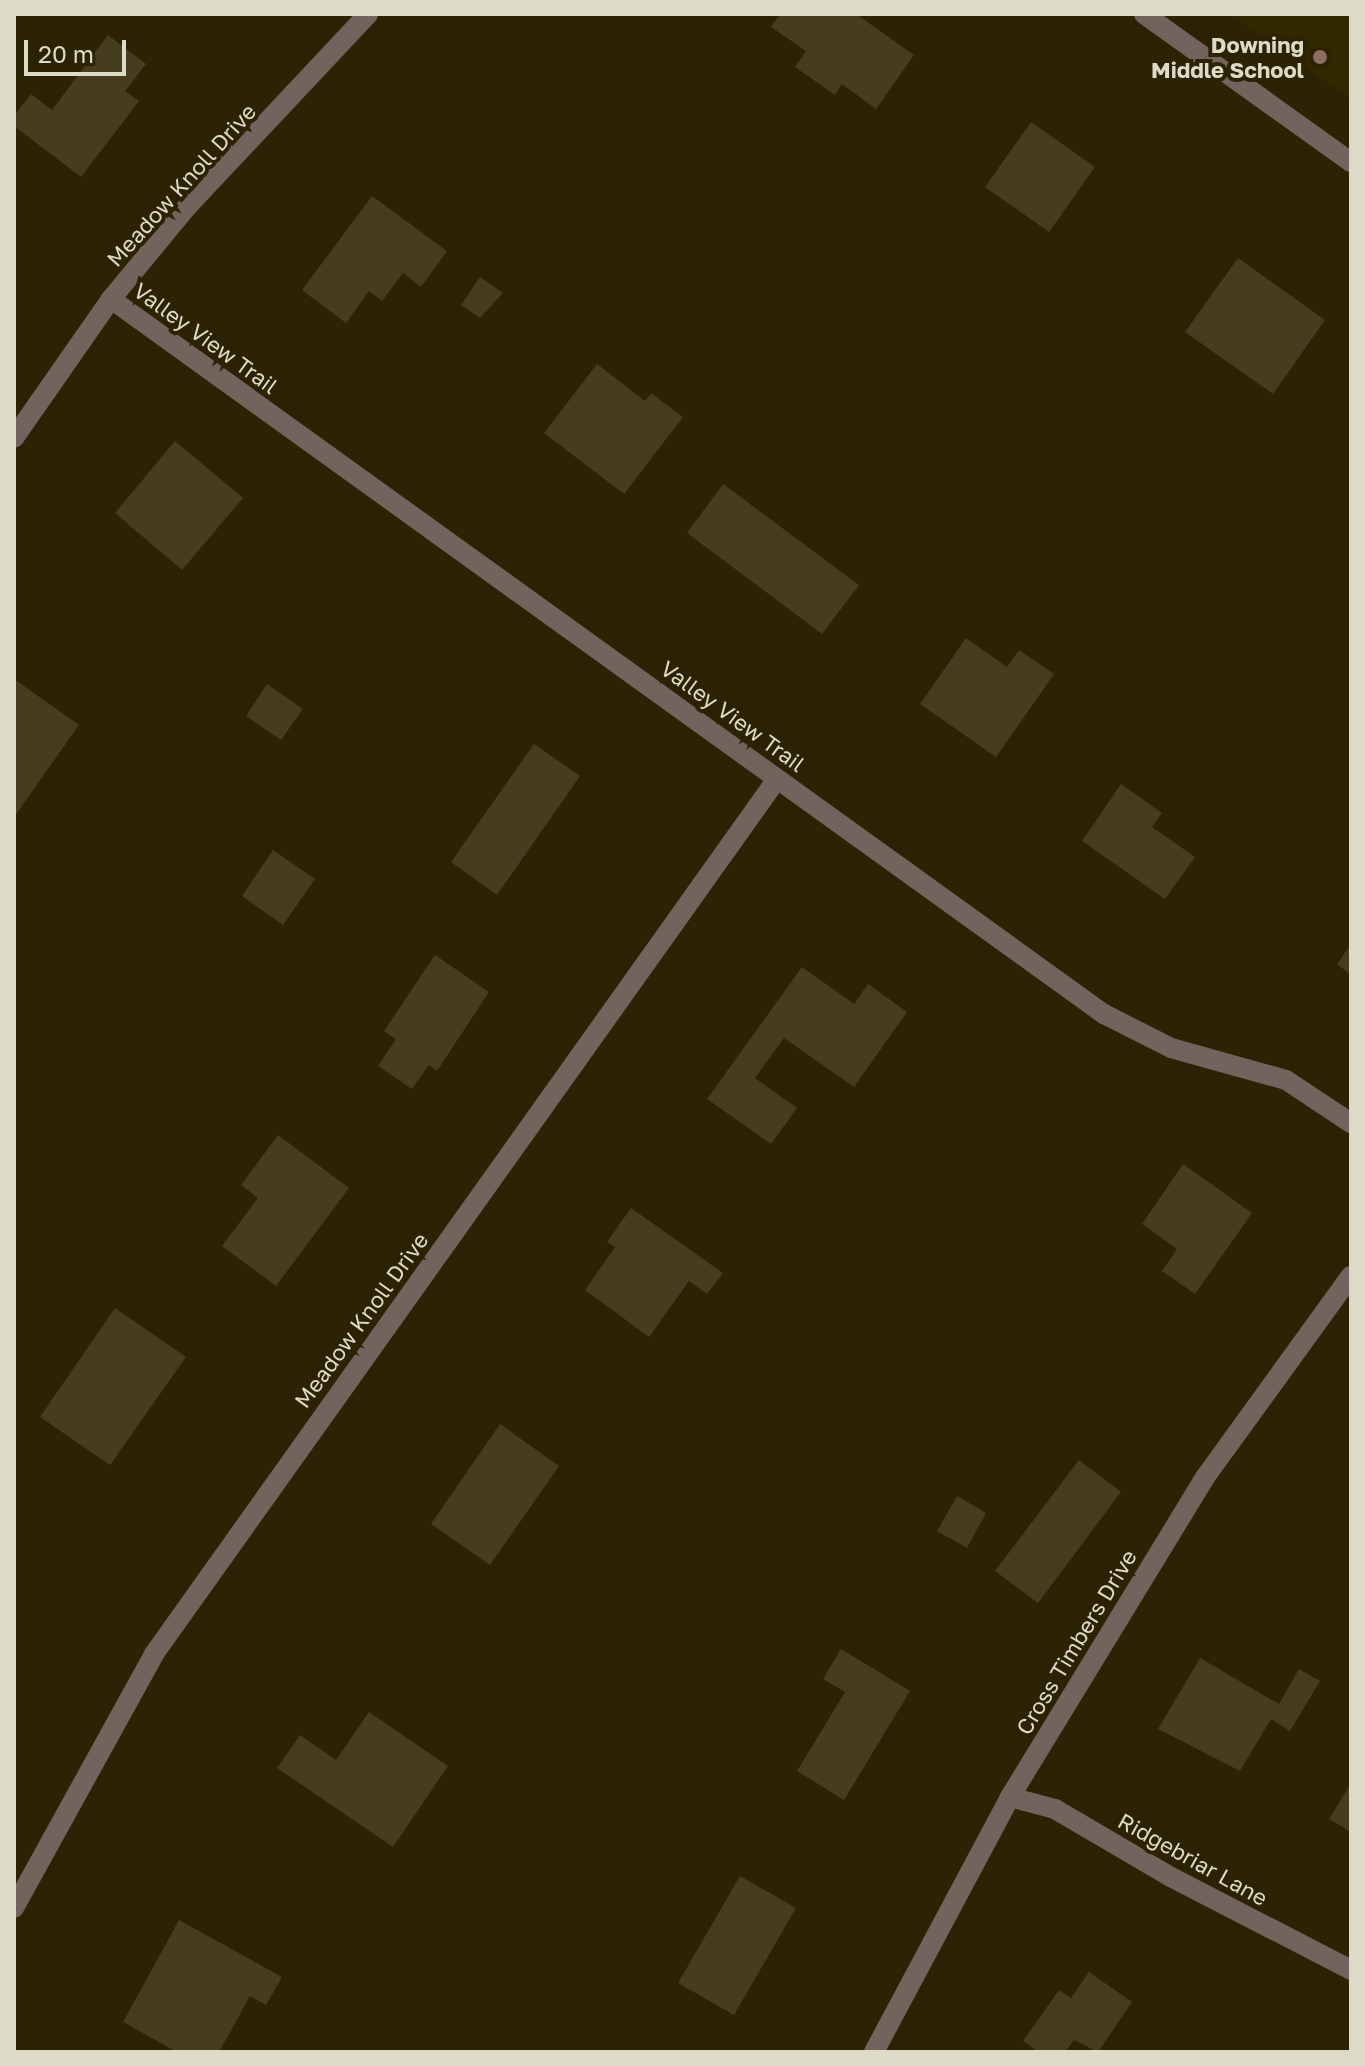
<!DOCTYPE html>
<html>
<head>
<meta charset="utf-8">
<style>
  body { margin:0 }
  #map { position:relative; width:1365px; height:2066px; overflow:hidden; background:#2b2303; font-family:"Golos Text",sans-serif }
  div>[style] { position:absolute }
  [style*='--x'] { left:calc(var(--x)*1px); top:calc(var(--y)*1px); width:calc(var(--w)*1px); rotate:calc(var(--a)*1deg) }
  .built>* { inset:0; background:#322800 }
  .building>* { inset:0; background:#463d1e }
  .minor>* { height:20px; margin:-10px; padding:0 10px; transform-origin:10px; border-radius:10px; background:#72635c }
  .dots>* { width:22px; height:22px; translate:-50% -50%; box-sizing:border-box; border:4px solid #2b2303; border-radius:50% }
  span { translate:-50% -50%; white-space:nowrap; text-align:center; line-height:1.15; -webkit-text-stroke:8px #2b2303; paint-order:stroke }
  .poi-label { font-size:22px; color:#dedac8; font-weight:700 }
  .right { translate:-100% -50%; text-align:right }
  .street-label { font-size:22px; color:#dedac8 }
  .frame { position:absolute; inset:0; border:16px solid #dedac8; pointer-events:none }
  .scale { position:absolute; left:24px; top:40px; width:102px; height:36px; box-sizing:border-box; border:4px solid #dedac8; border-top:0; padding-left:10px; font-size:24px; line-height:28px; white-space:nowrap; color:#dedac8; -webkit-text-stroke:6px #2b2303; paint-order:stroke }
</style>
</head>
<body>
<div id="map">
  <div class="built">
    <div style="clip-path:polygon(1228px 14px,1351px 14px,1351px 100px)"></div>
  </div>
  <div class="building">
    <div style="clip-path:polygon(780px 14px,856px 14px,914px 55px,876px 109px,842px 84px,835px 95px,795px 67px,806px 51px,771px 27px)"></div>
    <div style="clip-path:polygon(108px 35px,146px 64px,125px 91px,139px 101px,81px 177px,14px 126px,14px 116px,31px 94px,52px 110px)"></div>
    <div style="clip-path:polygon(1031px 122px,1095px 167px,1049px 232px,985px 187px)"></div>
    <div style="clip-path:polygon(372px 196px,447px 251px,421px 287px,403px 273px,382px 301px,369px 291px,346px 323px,302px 290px)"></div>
    <div style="clip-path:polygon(1238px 258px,1325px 320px,1273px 394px,1185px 332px)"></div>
    <div style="clip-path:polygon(480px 277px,503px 293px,480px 318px,461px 305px)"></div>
    <div style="clip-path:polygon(597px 364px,645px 401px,651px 393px,683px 417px,624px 494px,544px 433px)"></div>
    <div style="clip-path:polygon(175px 441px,243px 498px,182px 570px,115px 513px)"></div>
    <div style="clip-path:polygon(723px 484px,859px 585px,822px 634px,687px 533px)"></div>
    <div style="clip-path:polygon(966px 638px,1007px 667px,1019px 650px,1054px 674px,996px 757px,920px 704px)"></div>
    <div style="clip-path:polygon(14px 679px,79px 725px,14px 817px)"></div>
    <div style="clip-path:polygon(267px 684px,303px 709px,281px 740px,246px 716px)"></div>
    <div style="clip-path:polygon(534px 744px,580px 776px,497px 895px,451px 862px)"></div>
    <div style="clip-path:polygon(1121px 784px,1162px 813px,1152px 827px,1195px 857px,1165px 899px,1082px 841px)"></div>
    <div style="clip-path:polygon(273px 850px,315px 879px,283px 925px,242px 896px)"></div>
    <div style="clip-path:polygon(1351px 944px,1351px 975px,1337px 964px)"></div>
    <div style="clip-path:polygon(435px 955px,489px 992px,437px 1071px,429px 1065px,412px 1089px,378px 1066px,396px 1039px,384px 1031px)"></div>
    <div style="clip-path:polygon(802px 967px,854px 1004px,868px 984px,907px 1012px,854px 1087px,784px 1038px,755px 1078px,797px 1108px,771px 1144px,707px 1099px)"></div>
    <div style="clip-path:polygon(278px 1135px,349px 1188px,276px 1286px,222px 1246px,258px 1198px,241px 1185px)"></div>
    <div style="clip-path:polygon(1183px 1164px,1252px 1213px,1195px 1294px,1162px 1271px,1177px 1249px,1142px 1224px)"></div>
    <div style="clip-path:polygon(631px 1208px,723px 1273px,707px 1294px,689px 1281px,649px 1337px,585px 1290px,615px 1247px,607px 1242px)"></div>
    <div style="clip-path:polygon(115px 1308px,186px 1357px,110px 1465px,40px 1417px)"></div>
    <div style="clip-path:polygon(500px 1424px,559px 1466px,490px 1565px,431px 1524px)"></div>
    <div style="clip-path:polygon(1079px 1460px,1121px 1492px,1038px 1603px,995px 1571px)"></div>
    <div style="clip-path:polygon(957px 1496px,986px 1513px,967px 1548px,937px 1531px)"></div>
    <div style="clip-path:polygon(841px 1649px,910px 1691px,844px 1800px,797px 1771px,845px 1692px,823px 1679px)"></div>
    <div style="clip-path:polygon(1200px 1658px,1279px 1704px,1299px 1669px,1320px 1681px,1290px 1731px,1271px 1719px,1240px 1771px,1158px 1729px)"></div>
    <div style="clip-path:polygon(369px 1712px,448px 1766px,393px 1847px,277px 1768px,300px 1735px,336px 1760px)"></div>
    <div style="clip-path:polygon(1351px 1783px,1351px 1832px,1329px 1819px)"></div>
    <div style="clip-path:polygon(740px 1876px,796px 1908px,734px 2015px,678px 1983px)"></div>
    <div style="clip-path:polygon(179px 1920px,282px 1977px,266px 2005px,250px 1996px,219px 2052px,177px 2052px,123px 2022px)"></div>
    <div style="clip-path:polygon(1089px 1972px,1132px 2002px,1098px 2052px,1074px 2040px,1065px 2052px,1039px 2052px,1023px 2041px,1059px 1990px,1071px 1998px)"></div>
  </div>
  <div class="minor">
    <div style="--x:1144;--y:14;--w:254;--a:35.6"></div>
    <div style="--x:111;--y:299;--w:1224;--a:35.76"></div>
    <div style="--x:1104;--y:1014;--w:75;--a:26.9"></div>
    <div style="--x:1171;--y:1048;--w:119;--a:15.5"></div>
    <div style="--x:1286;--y:1080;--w:78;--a:33.5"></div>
    <div style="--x:14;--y:438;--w:169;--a:-55.1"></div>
    <div style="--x:111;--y:299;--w:118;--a:-50.5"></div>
    <div style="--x:186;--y:208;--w:266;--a:-46.8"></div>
    <div style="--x:1010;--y:1797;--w:47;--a:14.9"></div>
    <div style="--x:1055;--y:1809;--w:134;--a:30.4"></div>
    <div style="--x:1171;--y:1877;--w:203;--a:27.3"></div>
    <div style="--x:14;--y:1908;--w:290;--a:-61.1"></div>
    <div style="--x:154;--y:1654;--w:1074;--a:-54.55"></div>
    <div style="--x:874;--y:2052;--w:289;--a:-61.9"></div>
    <div style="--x:1010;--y:1797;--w:376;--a:-58.6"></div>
    <div style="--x:1206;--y:1476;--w:247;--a:-54.1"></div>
  </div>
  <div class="dots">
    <div style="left:1320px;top:57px;background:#8d6e63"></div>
  </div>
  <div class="poi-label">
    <span class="right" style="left:1304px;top:57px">Downing<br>Middle School</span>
  </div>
  <div class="street-label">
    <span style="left:181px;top:185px;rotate:-48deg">Meadow Knoll Drive</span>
    <span style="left:206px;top:338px;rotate:36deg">Valley View Trail</span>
    <span style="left:733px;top:716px;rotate:36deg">Valley View Trail</span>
    <span style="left:361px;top:1320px;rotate:-54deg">Meadow Knoll Drive</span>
    <span style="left:1076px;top:1642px;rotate:-59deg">Cross Timbers Drive</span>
    <span style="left:1193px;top:1859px;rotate:29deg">Ridgebriar Lane</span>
  </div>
  <div class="frame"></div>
  <div class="scale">20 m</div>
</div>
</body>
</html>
